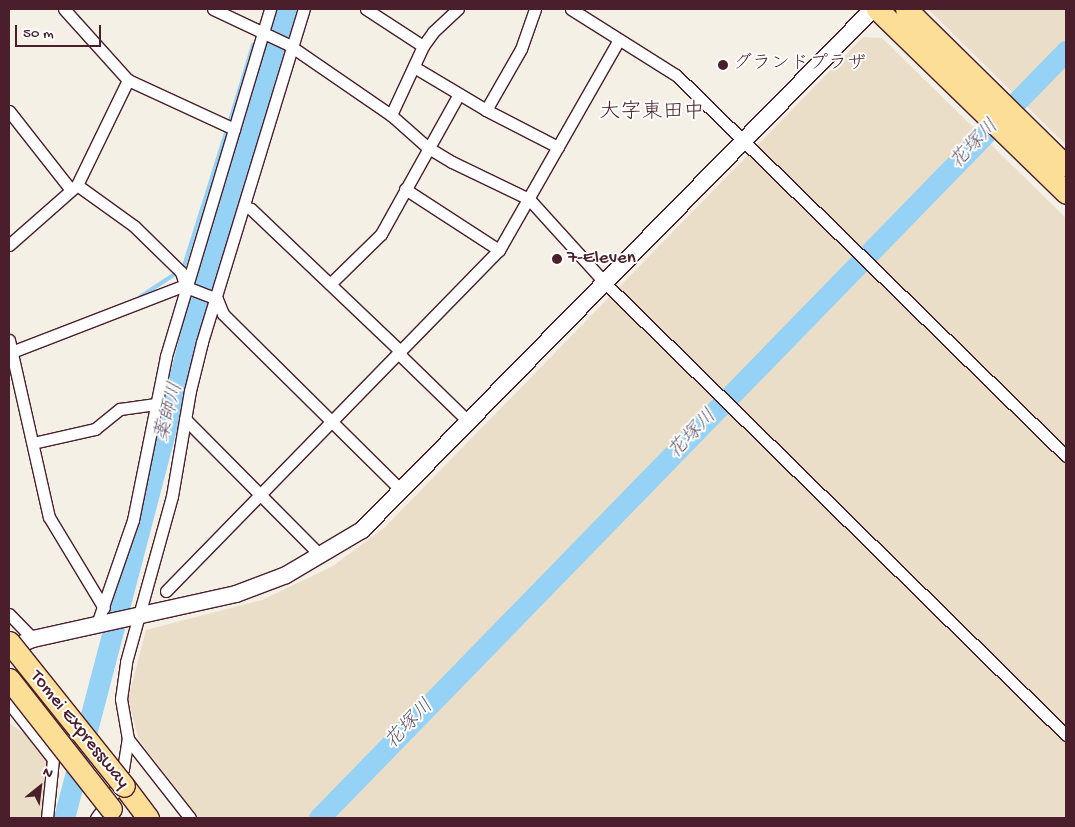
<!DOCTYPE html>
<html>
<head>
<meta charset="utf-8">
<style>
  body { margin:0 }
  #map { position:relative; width:1075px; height:827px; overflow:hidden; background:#f5f0e6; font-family:"Gochi Hand","Klee One",sans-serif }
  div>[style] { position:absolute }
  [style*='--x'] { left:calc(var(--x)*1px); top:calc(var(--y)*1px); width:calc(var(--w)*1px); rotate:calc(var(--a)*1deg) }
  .built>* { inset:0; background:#eadec9 }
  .stream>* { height:4px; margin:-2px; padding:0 2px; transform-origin:2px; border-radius:2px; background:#95d2f6 }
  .river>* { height:21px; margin:-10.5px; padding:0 10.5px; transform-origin:10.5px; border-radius:10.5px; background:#95d2f6 }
  .roads { filter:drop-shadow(1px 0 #4a1f2b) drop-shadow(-1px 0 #4a1f2b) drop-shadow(0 1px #4a1f2b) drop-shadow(0 -1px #4a1f2b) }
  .street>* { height:11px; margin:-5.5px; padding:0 5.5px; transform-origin:5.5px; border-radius:5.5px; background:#fff }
  .secondary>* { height:16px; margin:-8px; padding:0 8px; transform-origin:8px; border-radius:8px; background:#fff }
  .highway>* { height:21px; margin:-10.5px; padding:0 10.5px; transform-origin:10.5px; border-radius:10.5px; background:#fcde96 }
  .bridges { filter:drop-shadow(1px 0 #4a1f2b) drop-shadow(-1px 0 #4a1f2b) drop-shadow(0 1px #4a1f2b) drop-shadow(0 -1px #4a1f2b) }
  .highway-bridge>* { height:21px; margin:-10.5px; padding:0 10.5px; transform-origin:10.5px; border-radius:10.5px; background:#fcde96 }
  .dots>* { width:14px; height:14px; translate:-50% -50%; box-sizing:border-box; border:2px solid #fff; border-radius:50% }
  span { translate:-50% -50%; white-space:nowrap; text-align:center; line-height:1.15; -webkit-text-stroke:4px #fff; paint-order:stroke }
  .poi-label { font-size:19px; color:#4a1f2b }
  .left { translate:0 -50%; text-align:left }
  .street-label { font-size:19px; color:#4a1f2b }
  .water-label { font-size:20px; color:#605568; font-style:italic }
  .quarter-label { font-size:21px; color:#4a1f2b }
  .frame { position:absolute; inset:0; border:10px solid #4a1f2b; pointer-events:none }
  .north { position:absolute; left:15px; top:762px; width:50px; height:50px; -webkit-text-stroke:4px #fff; paint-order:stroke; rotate:29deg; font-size:14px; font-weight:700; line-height:20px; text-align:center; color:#4a1f2b }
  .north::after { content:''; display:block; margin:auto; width:18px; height:22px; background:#4a1f2b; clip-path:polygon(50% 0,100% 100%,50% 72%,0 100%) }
  .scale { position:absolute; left:15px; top:25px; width:86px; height:22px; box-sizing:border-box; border:2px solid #4a1f2b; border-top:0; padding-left:6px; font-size:15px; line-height:18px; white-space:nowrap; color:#4a1f2b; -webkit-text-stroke:4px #fff; paint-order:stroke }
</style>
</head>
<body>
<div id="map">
  <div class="built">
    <div style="clip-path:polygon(928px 9px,1066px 9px,1066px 145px)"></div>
    <div style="clip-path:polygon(863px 37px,882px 38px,1066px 218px,1066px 818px,199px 818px,139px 740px,128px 699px,146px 630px,262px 600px,333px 566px,385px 527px)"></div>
    <div style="clip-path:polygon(9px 723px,27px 735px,49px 764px,45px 818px,9px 818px)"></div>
  </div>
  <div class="stream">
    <div style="--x:229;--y:124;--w:83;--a:-73.1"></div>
    <div style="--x:184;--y:266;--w:143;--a:-72.5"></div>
    <div style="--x:140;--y:297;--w:45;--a:-33.3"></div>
  </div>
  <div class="river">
    <div style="--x:64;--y:818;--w:561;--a:-75.34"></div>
    <div style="--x:206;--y:275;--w:278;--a:-73.3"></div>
    <div style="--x:319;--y:818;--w:1071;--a:-45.76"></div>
  </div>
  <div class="roads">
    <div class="street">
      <div style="--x:64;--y:9;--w:96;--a:48"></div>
      <div style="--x:128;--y:80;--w:117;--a:24.8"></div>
      <div style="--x:213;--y:9;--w:84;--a:25.3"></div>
      <div style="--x:289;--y:45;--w:124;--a:34.5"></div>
      <div style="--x:391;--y:115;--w:48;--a:41.6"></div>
      <div style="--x:427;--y:147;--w:29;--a:31"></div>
      <div style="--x:452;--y:162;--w:85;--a:25.7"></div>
      <div style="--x:529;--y:199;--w:115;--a:47.8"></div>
      <div style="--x:606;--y:284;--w:644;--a:44.43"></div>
      <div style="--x:366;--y:9;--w:68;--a:33"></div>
      <div style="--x:571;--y:9;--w:124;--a:32.2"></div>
      <div style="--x:676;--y:75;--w:545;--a:44.33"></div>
      <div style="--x:414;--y:67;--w:84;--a:30.8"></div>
      <div style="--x:486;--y:110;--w:81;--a:27.2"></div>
      <div style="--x:486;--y:110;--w:70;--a:-60.2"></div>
      <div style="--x:521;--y:49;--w:42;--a:-70.7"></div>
      <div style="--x:9;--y:111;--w:100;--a:51.9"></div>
      <div style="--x:391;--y:115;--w:76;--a:-65.1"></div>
      <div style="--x:423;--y:46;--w:17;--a:-54"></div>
      <div style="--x:433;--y:32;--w:34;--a:-43"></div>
      <div style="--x:77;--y:185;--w:70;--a:35.7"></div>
      <div style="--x:134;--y:226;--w:66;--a:44.4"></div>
      <div style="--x:181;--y:272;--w:16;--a:72"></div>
      <div style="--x:186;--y:287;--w:33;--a:21"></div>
      <div style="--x:217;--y:299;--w:16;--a:68"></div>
      <div style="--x:223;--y:314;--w:250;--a:44.7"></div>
      <div style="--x:405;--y:189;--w:112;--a:33"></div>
      <div style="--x:245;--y:207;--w:6;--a:18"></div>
      <div style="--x:251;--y:209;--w:207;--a:43.6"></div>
      <div style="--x:9;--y:245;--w:91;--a:-41.4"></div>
      <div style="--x:77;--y:185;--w:117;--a:-64.1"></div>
      <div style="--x:330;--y:284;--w:71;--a:-44.4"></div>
      <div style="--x:381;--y:234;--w:160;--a:-60.9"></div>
      <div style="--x:9;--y:340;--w:181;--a:77.3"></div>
      <div style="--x:49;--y:517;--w:106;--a:58.9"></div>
      <div style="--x:9;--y:353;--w:189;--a:-21.1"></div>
      <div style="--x:399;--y:354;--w:98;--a:44.2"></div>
      <div style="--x:185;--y:419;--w:193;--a:45.2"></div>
      <div style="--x:33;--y:443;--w:64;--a:-12.7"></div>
      <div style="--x:95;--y:429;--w:32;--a:-39"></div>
      <div style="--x:120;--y:409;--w:36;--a:-8"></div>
      <div style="--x:166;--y:591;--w:477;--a:-45.7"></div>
      <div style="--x:499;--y:250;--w:242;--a:-60.3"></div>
      <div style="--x:9;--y:614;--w:35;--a:46"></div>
      <div style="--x:97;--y:624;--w:110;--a:-70.9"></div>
      <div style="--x:133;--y:520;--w:167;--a:-78.6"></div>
      <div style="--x:166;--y:356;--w:362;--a:-73.3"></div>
      <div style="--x:9;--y:703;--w:71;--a:51.8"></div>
      <div style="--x:53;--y:759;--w:59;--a:95.8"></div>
      <div style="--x:96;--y:818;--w:29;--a:-54"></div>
      <div style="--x:113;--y:795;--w:28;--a:-69"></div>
      <div style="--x:123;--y:769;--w:30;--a:-81"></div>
      <div style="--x:190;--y:818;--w:100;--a:-128.1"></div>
      <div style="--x:128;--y:739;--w:41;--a:-99.9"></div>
      <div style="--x:121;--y:699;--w:37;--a:-82"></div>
      <div style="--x:126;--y:662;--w:172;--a:-74.5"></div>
      <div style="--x:172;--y:496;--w:107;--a:-80.3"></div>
      <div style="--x:190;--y:391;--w:50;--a:-76.2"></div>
      <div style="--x:202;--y:342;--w:348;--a:-73"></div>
    </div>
    <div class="secondary">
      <div style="--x:9;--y:649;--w:26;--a:-23"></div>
      <div style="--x:33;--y:639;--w:208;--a:-12.5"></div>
      <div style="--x:236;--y:594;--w:53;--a:-20.8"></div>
      <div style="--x:286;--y:575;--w:88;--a:-30.6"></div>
      <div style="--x:362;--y:530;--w:730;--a:-45.56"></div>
    </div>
    <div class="highway">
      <div style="--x:877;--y:9;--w:264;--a:44.2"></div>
      <div style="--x:906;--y:9;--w:224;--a:44.5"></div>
      <div style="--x:124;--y:786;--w:40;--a:53"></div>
    </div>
  </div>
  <div class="bridges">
    <div class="highway-bridge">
      <div style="--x:9;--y:642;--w:184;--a:51.4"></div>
      <div style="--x:9;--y:679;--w:165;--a:51.9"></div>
    </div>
  </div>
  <div class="dots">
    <div style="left:723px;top:65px;background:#4a1f2b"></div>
    <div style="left:557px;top:259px;background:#4a1f2b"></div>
  </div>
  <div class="poi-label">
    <span class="left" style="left:733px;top:65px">グランドプラザ</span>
    <span class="left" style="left:567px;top:259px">7-Eleven</span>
  </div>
  <div class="street-label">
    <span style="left:79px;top:730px;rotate:51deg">Tomei Expressway</span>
  </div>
  <div class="water-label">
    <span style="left:975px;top:145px;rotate:-46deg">花塚川</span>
    <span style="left:170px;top:412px;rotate:-75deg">薬師川</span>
    <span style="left:693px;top:435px;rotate:-46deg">花塚川</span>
    <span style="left:410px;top:725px;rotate:-46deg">花塚川</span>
  </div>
  <div class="quarter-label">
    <span style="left:652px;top:114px">大字東田中</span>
  </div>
  <div class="frame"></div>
  <div class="north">N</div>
  <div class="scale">50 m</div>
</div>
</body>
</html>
